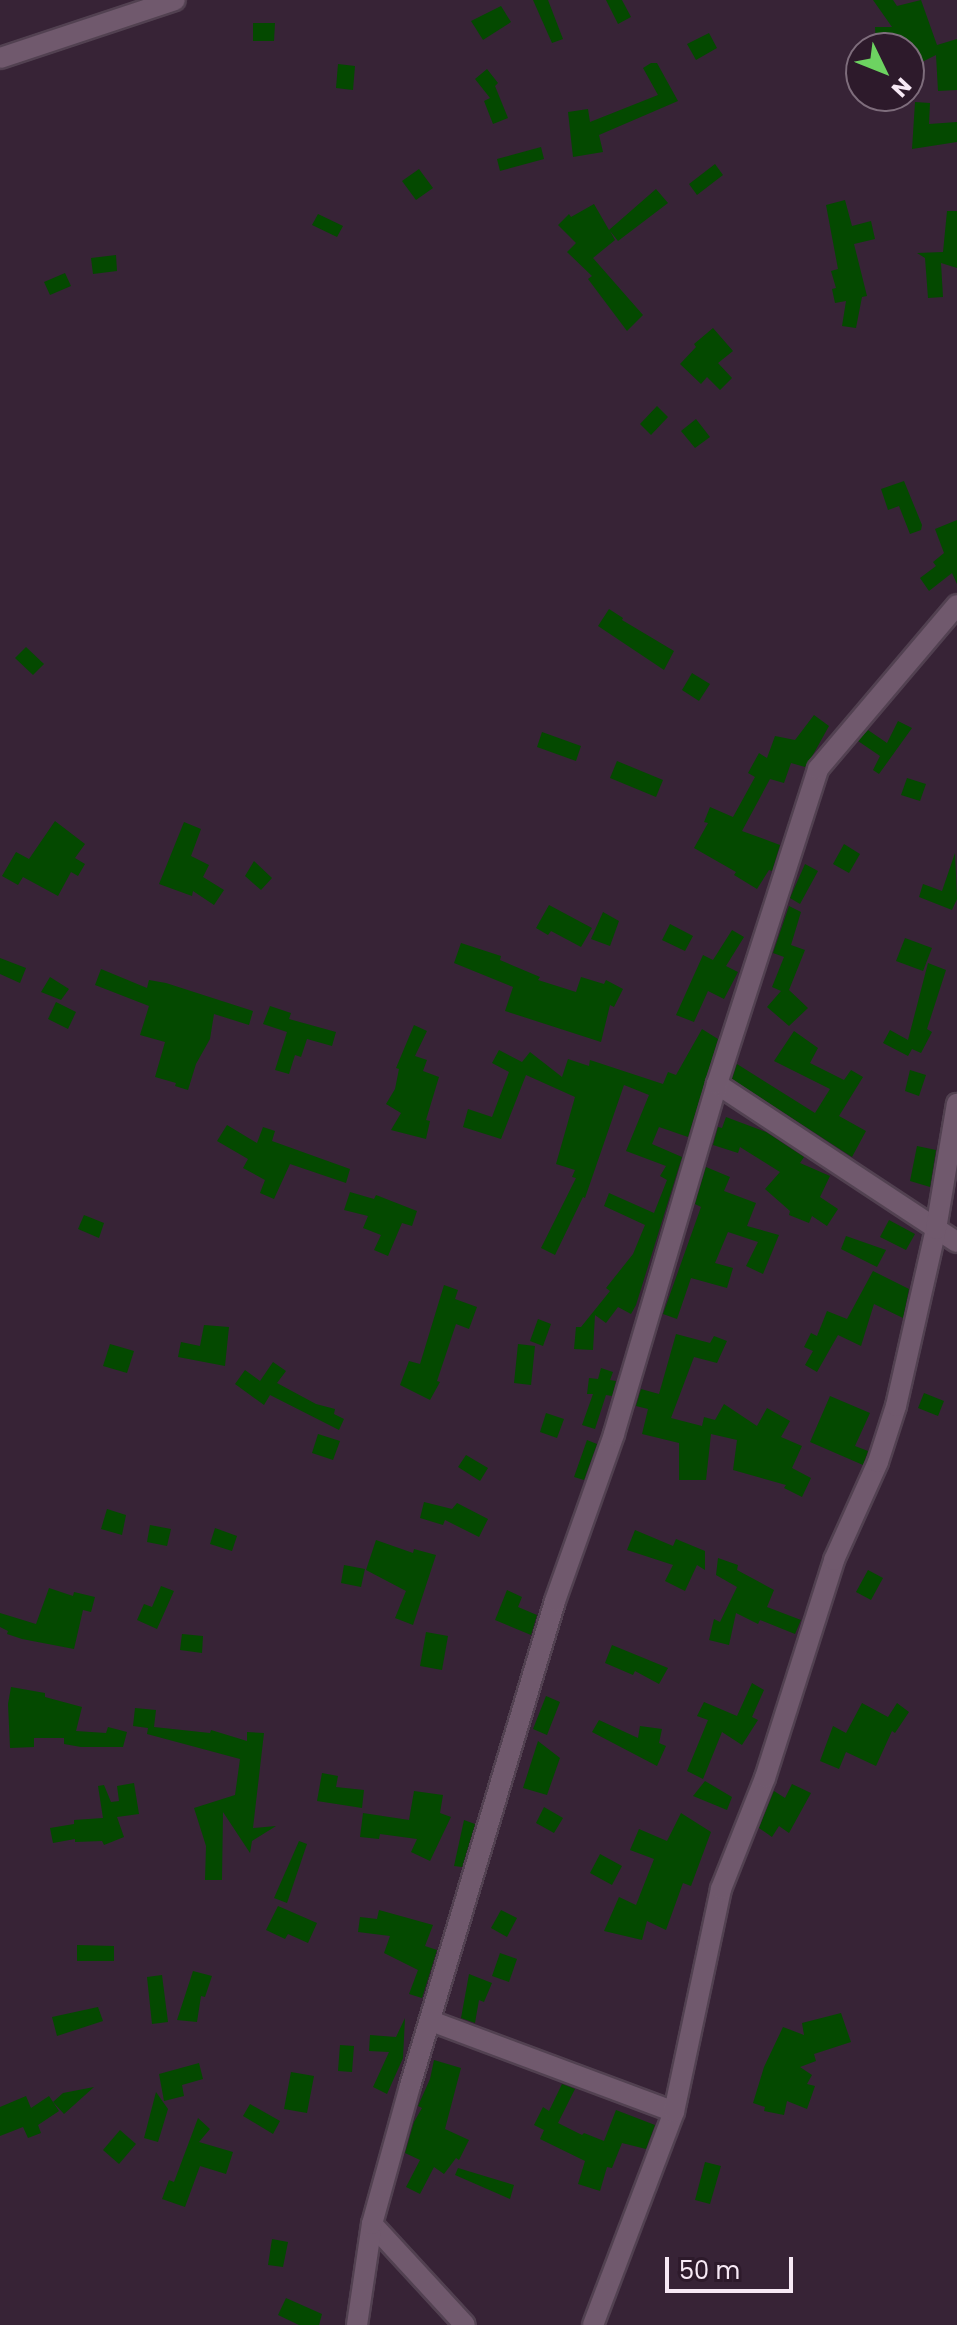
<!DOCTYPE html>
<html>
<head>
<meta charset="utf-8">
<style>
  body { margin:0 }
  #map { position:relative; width:957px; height:2325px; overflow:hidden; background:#372336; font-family:Poppins,sans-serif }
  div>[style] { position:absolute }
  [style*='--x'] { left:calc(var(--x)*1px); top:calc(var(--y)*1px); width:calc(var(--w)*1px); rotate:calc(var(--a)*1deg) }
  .building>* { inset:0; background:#044900 }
  .roads { filter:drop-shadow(2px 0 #524151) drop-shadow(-2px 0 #524151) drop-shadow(0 2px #524151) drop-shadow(0 -2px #524151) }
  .minor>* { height:20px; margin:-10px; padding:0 10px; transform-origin:10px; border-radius:10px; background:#70596d }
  span { translate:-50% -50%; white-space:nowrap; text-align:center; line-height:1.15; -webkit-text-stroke:6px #2d1a2b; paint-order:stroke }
  .north { position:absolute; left:845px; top:32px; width:80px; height:80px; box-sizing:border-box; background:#2d1a2b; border:2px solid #7e6d7c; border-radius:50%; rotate:133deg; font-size:22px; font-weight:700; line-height:32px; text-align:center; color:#f7e9f5 }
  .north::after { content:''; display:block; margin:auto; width:28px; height:36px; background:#6dd361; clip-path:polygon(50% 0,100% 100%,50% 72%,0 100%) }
  .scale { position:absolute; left:665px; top:2257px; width:128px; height:36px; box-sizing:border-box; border:4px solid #f7e9f5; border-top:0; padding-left:10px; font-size:24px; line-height:28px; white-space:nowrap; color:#f7e9f5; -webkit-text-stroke:6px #2d1a2b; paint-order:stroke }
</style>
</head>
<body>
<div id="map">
  <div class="building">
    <div style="clip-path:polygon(533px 0,548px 0,563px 39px,552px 43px)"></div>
    <div style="clip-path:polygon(606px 0,622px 0,631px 17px,618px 24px)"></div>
    <div style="clip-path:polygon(873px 0,893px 0,897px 6px,921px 0,937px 45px,957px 39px,957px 90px,938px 91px,936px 55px,916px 65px,906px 43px,876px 43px,875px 27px,892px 27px)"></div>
    <div style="clip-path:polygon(501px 6px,511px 22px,483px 40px,471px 21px)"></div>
    <div style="clip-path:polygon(253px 23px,275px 23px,274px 41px,253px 41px)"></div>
    <div style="clip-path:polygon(709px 33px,717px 48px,696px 60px,687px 44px)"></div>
    <div style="clip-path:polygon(651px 63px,657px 63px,678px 101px,599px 135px,603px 152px,573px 157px,568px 112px,588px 109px,590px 122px,658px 95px,643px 68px)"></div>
    <div style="clip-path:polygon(338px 64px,355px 66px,353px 90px,336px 88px)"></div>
    <div style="clip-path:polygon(487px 69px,498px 83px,495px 86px,508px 118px,493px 124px,484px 101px,490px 98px,475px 79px)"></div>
    <div style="clip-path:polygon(915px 102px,930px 103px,929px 124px,957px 122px,957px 142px,912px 149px)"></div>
    <div style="clip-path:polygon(541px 147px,544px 159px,500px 171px,497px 159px)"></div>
    <div style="clip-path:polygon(715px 164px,723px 175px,697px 195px,689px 184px)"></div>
    <div style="clip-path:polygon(419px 169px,433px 188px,416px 200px,402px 181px)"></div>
    <div style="clip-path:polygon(656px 189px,668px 203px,618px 241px,610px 231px,615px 240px,593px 258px,643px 315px,627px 331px,588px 279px,592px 276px,567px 252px,576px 243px,558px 225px,569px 214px,571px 217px,594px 204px,609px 230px)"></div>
    <div style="clip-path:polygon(845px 200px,852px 226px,871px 221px,875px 239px,854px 244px,867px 296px,862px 297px,856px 328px,842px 326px,846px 301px,835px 303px,832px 289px,836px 288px,831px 271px,838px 269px,826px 205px)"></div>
    <div style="clip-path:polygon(947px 211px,957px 211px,957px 268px,941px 263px,943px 297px,928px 298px,925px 258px,917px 253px,943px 252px)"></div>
    <div style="clip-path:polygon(318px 214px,343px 226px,337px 237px,312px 225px)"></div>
    <div style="clip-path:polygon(116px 255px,117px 271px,93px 274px,91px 258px)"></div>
    <div style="clip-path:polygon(65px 273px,71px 286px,50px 295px,44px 282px)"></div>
    <div style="clip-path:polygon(713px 328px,733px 351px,718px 363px,732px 378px,720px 390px,707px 377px,701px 384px,680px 364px,696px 347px,694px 344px)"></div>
    <div style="clip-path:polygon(657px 406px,668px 417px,651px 435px,640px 424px)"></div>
    <div style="clip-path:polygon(696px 419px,710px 437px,695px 448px,681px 431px)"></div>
    <div style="clip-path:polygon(904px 481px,922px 525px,921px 530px,910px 534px,899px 506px,888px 510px,881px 489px)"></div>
    <div style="clip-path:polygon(957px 520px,957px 584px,952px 573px,929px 591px,920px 578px,936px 566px,933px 562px,944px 553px,935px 529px)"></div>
    <div style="clip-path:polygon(609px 609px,623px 618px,622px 620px,674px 651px,664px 670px,598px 626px)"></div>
    <div style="clip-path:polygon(26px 647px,44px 664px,33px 675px,15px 658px)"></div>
    <div style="clip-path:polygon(692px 673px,710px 684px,699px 701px,682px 690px)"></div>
    <div style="clip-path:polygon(814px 715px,829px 726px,814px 753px,805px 767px,791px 763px,784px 783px,770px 779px,742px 831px,780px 845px,772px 871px,769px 870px,757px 889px,734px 875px,736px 872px,694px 848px,708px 823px,704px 822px,710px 807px,733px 817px,755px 777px,748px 773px,759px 753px,767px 758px,775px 736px,795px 740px)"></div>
    <div style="clip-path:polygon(898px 721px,912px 728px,879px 774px,873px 770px,880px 756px,858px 741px,868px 730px,887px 743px)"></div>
    <div style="clip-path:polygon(542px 732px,581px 746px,576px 761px,537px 747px)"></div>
    <div style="clip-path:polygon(617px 761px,663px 780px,656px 797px,610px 778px)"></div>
    <div style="clip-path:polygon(907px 778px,926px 784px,920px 801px,901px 795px)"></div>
    <div style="clip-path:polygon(55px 821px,85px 844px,75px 858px,85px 864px,78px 876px,71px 872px,58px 896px,23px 877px,18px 885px,2px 876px,16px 852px,29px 859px)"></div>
    <div style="clip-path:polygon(184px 822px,201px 829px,191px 856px,209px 865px,203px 877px,224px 890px,214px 905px,193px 891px,192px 896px,159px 884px)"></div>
    <div style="clip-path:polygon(844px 844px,860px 854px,849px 873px,833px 864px)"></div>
    <div style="clip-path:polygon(955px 853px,957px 899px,952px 910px,919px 897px,923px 884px,942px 891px)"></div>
    <div style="clip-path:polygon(254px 861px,272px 878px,261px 890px,245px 876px)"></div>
    <div style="clip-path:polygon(805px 864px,818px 871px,800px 904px,790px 898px)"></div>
    <div style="clip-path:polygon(549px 905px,592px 928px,581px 947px,551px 931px,548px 935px,536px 928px)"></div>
    <div style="clip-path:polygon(789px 906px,801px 912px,791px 945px,805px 950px,789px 990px,808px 1008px,789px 1026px,767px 1007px,781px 991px,772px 987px,784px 957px,773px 953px)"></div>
    <div style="clip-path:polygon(603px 912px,619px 921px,610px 946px,591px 939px)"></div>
    <div style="clip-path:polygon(670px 924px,693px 936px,685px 951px,662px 940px)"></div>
    <div style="clip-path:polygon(732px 930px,744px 937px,726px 966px,738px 972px,724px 999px,708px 991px,694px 1022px,676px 1015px,703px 955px,713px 960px)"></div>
    <div style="clip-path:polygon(905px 938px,932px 948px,923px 971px,896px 961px)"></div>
    <div style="clip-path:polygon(461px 943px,501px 956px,500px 960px,540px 977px,538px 980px,576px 992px,581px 977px,604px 984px,606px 980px,623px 989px,614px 1007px,610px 1005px,601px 1042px,505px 1011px,513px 987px,454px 963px)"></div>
    <div style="clip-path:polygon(0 958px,26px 968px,20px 983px,0 974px)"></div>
    <div style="clip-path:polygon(928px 963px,946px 970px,927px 1029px,932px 1032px,921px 1053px,912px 1049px,908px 1056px,883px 1043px,890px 1030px,908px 1040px)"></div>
    <div style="clip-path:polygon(101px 969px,147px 988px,149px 980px,166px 983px,253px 1011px,249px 1025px,214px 1014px,210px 1039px,196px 1064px,188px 1090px,175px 1086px,176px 1083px,155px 1077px,165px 1042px,140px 1035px,149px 1006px,95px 985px)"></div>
    <div style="clip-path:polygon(50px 977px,69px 989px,61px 1000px,41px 992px)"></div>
    <div style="clip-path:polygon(56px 1002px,76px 1012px,68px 1029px,48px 1019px)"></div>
    <div style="clip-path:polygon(270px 1006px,291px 1013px,289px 1019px,336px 1032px,332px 1046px,307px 1039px,301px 1057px,295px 1055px,289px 1074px,275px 1070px,287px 1032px,263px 1024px)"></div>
    <div style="clip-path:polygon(414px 1025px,427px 1031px,415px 1056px,427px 1060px,423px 1071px,439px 1077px,426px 1120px,430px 1121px,426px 1139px,391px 1130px,401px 1113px,386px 1104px,395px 1089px,399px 1069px,396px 1068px)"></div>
    <div style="clip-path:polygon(702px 1029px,718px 1039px,688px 1137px,659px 1127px,652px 1144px,682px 1157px,636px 1305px,631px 1314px,618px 1307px,606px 1323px,595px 1315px,593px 1350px,574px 1349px,576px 1327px,581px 1327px,610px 1291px,606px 1288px,633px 1254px,645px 1225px,604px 1206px,609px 1193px,654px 1213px,667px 1180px,660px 1176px,666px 1166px,626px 1151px,649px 1095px,624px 1085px,585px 1198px,583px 1197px,555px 1255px,541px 1248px,576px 1178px,572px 1177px,575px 1170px,556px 1164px,575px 1097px,526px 1075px,501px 1139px,463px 1127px,468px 1109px,492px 1117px,509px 1072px,492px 1063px,499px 1050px,522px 1062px,530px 1052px,562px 1077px,568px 1059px,589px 1066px,590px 1060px,663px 1084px,668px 1072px,676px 1075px)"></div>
    <div style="clip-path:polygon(794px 1031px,818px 1048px,810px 1063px,844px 1080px,851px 1070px,863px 1077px,839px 1116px,866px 1131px,852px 1157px,732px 1079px,737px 1064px,815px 1113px,830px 1089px,774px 1061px)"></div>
    <div style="clip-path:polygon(910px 1070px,926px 1075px,919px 1096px,905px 1091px)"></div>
    <div style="clip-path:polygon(726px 1117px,766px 1132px,804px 1157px,800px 1163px,830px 1176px,820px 1197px,838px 1209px,827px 1226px,812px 1216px,809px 1223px,789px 1215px,790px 1211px,765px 1189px,780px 1172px,740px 1147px,738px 1153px,713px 1145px,718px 1127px,722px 1128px)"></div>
    <div style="clip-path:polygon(227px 1125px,257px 1143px,263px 1127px,275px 1131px,272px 1141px,350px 1169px,346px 1183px,290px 1164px,274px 1199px,260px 1193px,265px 1180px,243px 1168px,248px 1159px,217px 1141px)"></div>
    <div style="clip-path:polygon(917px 1146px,936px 1150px,930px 1187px,910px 1181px)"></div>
    <div style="clip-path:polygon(706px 1167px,730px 1177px,724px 1191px,756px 1203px,747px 1226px,779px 1235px,763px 1274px,746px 1266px,758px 1242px,728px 1232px,715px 1263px,733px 1268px,727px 1288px,691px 1278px,677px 1319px,663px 1314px,701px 1207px,695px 1204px)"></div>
    <div style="clip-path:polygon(350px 1192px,374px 1199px,376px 1195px,417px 1211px,412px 1226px,402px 1223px,388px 1256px,374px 1250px,381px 1235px,363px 1228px,368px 1216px,344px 1210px)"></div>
    <div style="clip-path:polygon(84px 1215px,104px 1223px,99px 1238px,78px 1229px)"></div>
    <div style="clip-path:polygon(889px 1220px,915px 1234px,906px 1250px,880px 1237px)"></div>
    <div style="clip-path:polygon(846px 1236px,886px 1250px,877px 1267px,841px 1249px)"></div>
    <div style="clip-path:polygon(873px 1271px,909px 1289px,903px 1318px,874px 1304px,861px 1346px,838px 1335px,817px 1372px,805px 1365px,813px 1351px,804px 1347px,811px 1333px,817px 1336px,827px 1311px,847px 1319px)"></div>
    <div style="clip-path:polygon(444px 1285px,458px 1290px,455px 1299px,477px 1307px,469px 1329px,456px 1324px,437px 1381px,440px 1382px,430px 1400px,400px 1385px,409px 1361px,420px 1364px)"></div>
    <div style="clip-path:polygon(538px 1319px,551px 1324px,543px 1346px,530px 1341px)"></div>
    <div style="clip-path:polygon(204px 1325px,229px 1327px,225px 1366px,178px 1357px,181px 1342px,200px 1346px)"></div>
    <div style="clip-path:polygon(676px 1334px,710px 1343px,714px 1336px,727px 1341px,717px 1363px,694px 1357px,671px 1418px,702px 1426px,704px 1417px,715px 1420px,724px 1404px,757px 1426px,767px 1408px,790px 1421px,781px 1437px,802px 1446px,792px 1468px,811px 1478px,802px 1497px,784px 1488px,786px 1485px,733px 1470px,737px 1440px,711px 1434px,706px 1480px,679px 1480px,679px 1443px,642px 1434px,648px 1409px,636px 1406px,641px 1389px,659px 1394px)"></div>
    <div style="clip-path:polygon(110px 1344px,134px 1351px,127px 1373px,103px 1366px)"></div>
    <div style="clip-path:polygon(518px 1344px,535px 1346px,531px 1385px,514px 1383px)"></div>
    <div style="clip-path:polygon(273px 1362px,286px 1371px,277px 1383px,316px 1404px,335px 1409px,334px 1414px,344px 1419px,339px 1430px,270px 1395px,264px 1405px,235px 1384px,245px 1370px,260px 1381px)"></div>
    <div style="clip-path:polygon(601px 1368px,613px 1372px,610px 1380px,616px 1381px,612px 1396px,606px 1395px,595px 1429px,582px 1425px,593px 1394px,587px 1394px,589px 1378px,598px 1379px)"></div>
    <div style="clip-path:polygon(924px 1393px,944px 1401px,938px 1416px,918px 1408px)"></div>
    <div style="clip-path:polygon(830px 1396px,870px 1413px,855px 1446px,868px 1451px,863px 1465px,810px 1442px)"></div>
    <div style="clip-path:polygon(546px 1413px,564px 1419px,557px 1438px,540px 1432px)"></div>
    <div style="clip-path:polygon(318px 1434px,340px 1441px,333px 1460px,312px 1453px)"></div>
    <div style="clip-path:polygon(587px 1440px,597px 1444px,584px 1480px,574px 1477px)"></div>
    <div style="clip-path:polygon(466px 1455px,488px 1468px,480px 1481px,458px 1467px)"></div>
    <div style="clip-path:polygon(424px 1502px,452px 1509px,457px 1503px,488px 1519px,479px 1537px,445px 1520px,443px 1525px,420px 1518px)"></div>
    <div style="clip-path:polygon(107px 1509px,126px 1515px,122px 1535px,101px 1529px)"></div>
    <div style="clip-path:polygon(150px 1525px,171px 1529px,167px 1546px,147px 1542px)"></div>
    <div style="clip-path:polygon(215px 1528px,237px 1536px,232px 1551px,210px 1544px)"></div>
    <div style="clip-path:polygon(635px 1530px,673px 1546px,676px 1539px,705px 1551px,705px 1570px,697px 1565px,685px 1591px,665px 1581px,673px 1565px,627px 1550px)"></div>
    <div style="clip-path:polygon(376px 1540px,413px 1553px,414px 1549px,436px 1555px,413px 1625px,395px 1618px,406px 1591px,366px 1570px)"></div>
    <div style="clip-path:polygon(718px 1558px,738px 1565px,737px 1570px,774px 1590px,767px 1607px,801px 1620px,795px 1634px,760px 1620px,758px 1624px,736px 1613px,729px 1645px,709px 1640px,714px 1619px,720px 1622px,737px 1587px,716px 1575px)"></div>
    <div style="clip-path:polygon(344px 1565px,365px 1569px,361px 1587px,341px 1583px)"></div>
    <div style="clip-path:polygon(868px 1570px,883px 1578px,871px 1600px,856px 1592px)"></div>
    <div style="clip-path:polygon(161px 1586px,174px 1591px,157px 1629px,137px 1620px,144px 1604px,152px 1607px)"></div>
    <div style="clip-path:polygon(49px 1588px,73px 1596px,74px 1592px,95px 1597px,91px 1612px,83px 1610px,74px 1649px,22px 1639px,7px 1634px,8px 1631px,0 1627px,0 1613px,36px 1624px)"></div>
    <div style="clip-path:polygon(507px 1590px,522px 1597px,518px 1607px,537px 1615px,531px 1635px,495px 1620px)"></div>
    <div style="clip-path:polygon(426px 1632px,448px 1636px,442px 1670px,420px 1666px)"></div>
    <div style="clip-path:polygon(182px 1634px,203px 1636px,202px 1653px,180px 1650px)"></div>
    <div style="clip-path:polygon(612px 1645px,668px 1668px,659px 1684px,635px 1671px,633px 1675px,605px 1663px)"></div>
    <div style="clip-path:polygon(752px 1683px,764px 1690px,752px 1717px,758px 1720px,742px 1745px,722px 1732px,703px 1779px,687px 1771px,708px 1720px,697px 1716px,704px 1702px,737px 1716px)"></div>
    <div style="clip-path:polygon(11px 1687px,45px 1693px,45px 1697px,82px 1707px,76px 1731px,106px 1733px,108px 1727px,127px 1732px,123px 1747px,81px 1747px,64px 1744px,64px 1738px,34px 1738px,34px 1747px,10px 1748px,8px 1704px)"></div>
    <div style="clip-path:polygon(546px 1696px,560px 1702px,547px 1735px,533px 1729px)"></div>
    <div style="clip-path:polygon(862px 1703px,888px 1717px,897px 1703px,909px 1712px,895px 1733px,892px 1731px,876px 1766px,846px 1752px,839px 1769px,820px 1761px,833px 1726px,846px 1733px)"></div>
    <div style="clip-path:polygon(135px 1708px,156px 1710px,154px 1727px,210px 1733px,211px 1730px,247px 1741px,247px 1732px,264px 1733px,253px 1828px,276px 1826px,252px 1841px,250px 1853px,223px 1812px,222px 1880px,205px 1880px,206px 1846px,194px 1808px,235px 1795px,240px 1759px,147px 1734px,148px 1728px,133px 1726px)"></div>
    <div style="clip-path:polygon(599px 1720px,638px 1738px,640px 1726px,662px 1729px,659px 1743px,666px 1746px,657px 1766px,592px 1732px)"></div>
    <div style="clip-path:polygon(538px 1741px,560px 1758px,547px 1795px,523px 1788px)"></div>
    <div style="clip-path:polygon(322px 1773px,338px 1776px,336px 1787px,364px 1790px,362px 1808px,317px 1801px)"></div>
    <div style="clip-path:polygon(705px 1781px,732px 1797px,727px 1810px,693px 1796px)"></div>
    <div style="clip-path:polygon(134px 1783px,139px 1814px,117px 1817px,124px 1837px,104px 1845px,102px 1841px,75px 1842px,75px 1839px,53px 1843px,50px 1828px,74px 1824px,74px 1820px,103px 1818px,98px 1786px,104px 1785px,111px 1802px,119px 1801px,117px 1786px)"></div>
    <div style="clip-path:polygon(792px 1784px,811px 1793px,789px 1833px,779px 1826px,772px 1837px,759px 1828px,774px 1791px,785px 1798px)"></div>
    <div style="clip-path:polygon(414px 1791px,443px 1795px,440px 1813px,451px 1817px,430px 1861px,411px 1852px,417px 1839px,380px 1834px,379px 1839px,360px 1837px,363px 1813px,409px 1820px)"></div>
    <div style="clip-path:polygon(544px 1807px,563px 1818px,554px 1833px,536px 1823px)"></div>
    <div style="clip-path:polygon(681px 1813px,711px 1832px,691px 1886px,683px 1883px,666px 1930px,647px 1921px,642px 1940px,604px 1931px,619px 1897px,636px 1905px,654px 1859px,630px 1850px,639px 1829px,667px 1841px)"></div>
    <div style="clip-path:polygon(464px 1820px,475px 1824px,462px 1867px,454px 1866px)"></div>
    <div style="clip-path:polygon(299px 1841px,307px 1844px,287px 1903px,274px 1898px)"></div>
    <div style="clip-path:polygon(600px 1854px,622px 1866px,612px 1885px,590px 1873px)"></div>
    <div style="clip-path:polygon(278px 1906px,317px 1923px,308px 1943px,288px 1934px,285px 1939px,266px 1930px)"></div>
    <div style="clip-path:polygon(379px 1910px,433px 1925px,425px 1946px,437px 1950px,422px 1998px,409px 1994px,418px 1970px,384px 1953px,390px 1936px,358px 1932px,360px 1917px,377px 1919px)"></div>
    <div style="clip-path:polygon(501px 1910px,517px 1918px,507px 1937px,491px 1928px)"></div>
    <div style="clip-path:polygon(77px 1945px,114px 1946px,114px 1961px,77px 1961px)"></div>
    <div style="clip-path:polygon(500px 1953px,517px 1959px,509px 1982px,492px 1976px)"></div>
    <div style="clip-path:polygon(193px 1971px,212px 1976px,205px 1997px,201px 1996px,197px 2022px,177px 2020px)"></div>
    <div style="clip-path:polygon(469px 1974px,492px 1983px,484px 2002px,479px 2000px,475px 2023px,461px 2018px)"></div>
    <div style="clip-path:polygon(162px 1975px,168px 2022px,152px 2024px,147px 1977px)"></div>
    <div style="clip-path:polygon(98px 2007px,103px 2021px,57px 2036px,52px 2017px)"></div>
    <div style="clip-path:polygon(841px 2013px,851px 2042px,814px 2054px,816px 2061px,800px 2067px,812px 2075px,807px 2084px,815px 2086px,807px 2109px,787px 2101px,784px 2115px,764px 2111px,765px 2107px,753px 2103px,764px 2067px,783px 2027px,804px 2035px,802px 2023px)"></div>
    <div style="clip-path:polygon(405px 2018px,403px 2058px,387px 2094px,373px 2087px,389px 2052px,369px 2051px,370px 2035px,396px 2037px)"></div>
    <div style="clip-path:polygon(340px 2045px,354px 2046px,352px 2072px,338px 2071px)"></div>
    <div style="clip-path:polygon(434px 2060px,461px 2068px,445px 2129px,469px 2140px,459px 2160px,456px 2158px,444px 2174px,434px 2167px,420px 2194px,406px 2187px,420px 2160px,405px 2153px,414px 2122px,422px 2108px,418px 2106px,430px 2079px)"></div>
    <div style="clip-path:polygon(199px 2063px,203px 2079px,182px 2085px,184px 2096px,164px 2101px,159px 2074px)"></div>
    <div style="clip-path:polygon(291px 2072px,314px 2076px,307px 2113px,284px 2109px)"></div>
    <div style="clip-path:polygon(562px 2084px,575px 2089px,558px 2123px,582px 2135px,584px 2133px,604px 2141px,616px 2110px,655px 2125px,646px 2149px,622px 2143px,612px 2168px,607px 2167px,600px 2191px,578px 2184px,585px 2161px,540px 2139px,544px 2130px,534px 2125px,543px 2107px,549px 2111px)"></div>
    <div style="clip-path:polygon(94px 2087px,64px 2114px,53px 2102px,63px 2093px)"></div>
    <div style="clip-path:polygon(156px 2092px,168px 2109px,158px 2142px,144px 2138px)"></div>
    <div style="clip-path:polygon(26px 2096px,31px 2108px,49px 2096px,59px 2111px,38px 2125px,41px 2133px,28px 2138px,23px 2127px,0 2136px,0 2107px)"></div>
    <div style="clip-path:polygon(250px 2104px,280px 2121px,273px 2134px,243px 2116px)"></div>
    <div style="clip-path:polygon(198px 2118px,210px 2129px,199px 2142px,233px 2152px,226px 2174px,200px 2166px,185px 2207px,162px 2199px,169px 2180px,174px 2182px)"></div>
    <div style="clip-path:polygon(120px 2130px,136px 2144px,119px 2164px,103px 2150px)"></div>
    <div style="clip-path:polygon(705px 2162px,721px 2166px,710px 2204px,695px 2200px)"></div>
    <div style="clip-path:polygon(458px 2168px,514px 2185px,510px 2199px,455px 2175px)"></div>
    <div style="clip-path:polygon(272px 2239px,288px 2242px,283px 2267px,268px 2265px)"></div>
    <div style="clip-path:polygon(286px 2298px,322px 2314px,319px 2325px,299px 2325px,278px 2315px)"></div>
  </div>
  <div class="roads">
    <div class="minor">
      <div style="--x:0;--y:58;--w:184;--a:-18.3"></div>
      <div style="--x:717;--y:1084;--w:287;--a:33.4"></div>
      <div style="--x:431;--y:2021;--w:259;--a:20.5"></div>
      <div style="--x:372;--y:2224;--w:137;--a:47.4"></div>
      <div style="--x:357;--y:2325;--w:102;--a:-81.6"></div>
      <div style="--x:372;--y:2224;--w:143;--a:-74.6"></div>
      <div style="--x:410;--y:2086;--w:506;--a:-73.35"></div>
      <div style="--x:555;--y:1601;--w:177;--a:-70.5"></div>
      <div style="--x:614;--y:1434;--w:365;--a:-73.6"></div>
      <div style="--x:717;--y:1084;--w:331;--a:-72.2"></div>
      <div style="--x:818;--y:769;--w:215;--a:-49.7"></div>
      <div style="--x:593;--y:2325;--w:228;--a:-69.2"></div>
      <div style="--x:674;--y:2112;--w:228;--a:-78.1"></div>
      <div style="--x:721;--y:1889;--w:119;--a:-68.4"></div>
      <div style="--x:765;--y:1778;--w:229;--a:-72.4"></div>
      <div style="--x:834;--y:1560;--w:107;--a:-65.8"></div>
      <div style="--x:878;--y:1462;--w:59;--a:-72.2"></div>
      <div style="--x:896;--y:1406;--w:181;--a:-77.3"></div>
      <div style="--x:936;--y:1229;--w:127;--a:-80.5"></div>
    </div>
  </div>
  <div class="north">N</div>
  <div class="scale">50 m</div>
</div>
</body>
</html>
